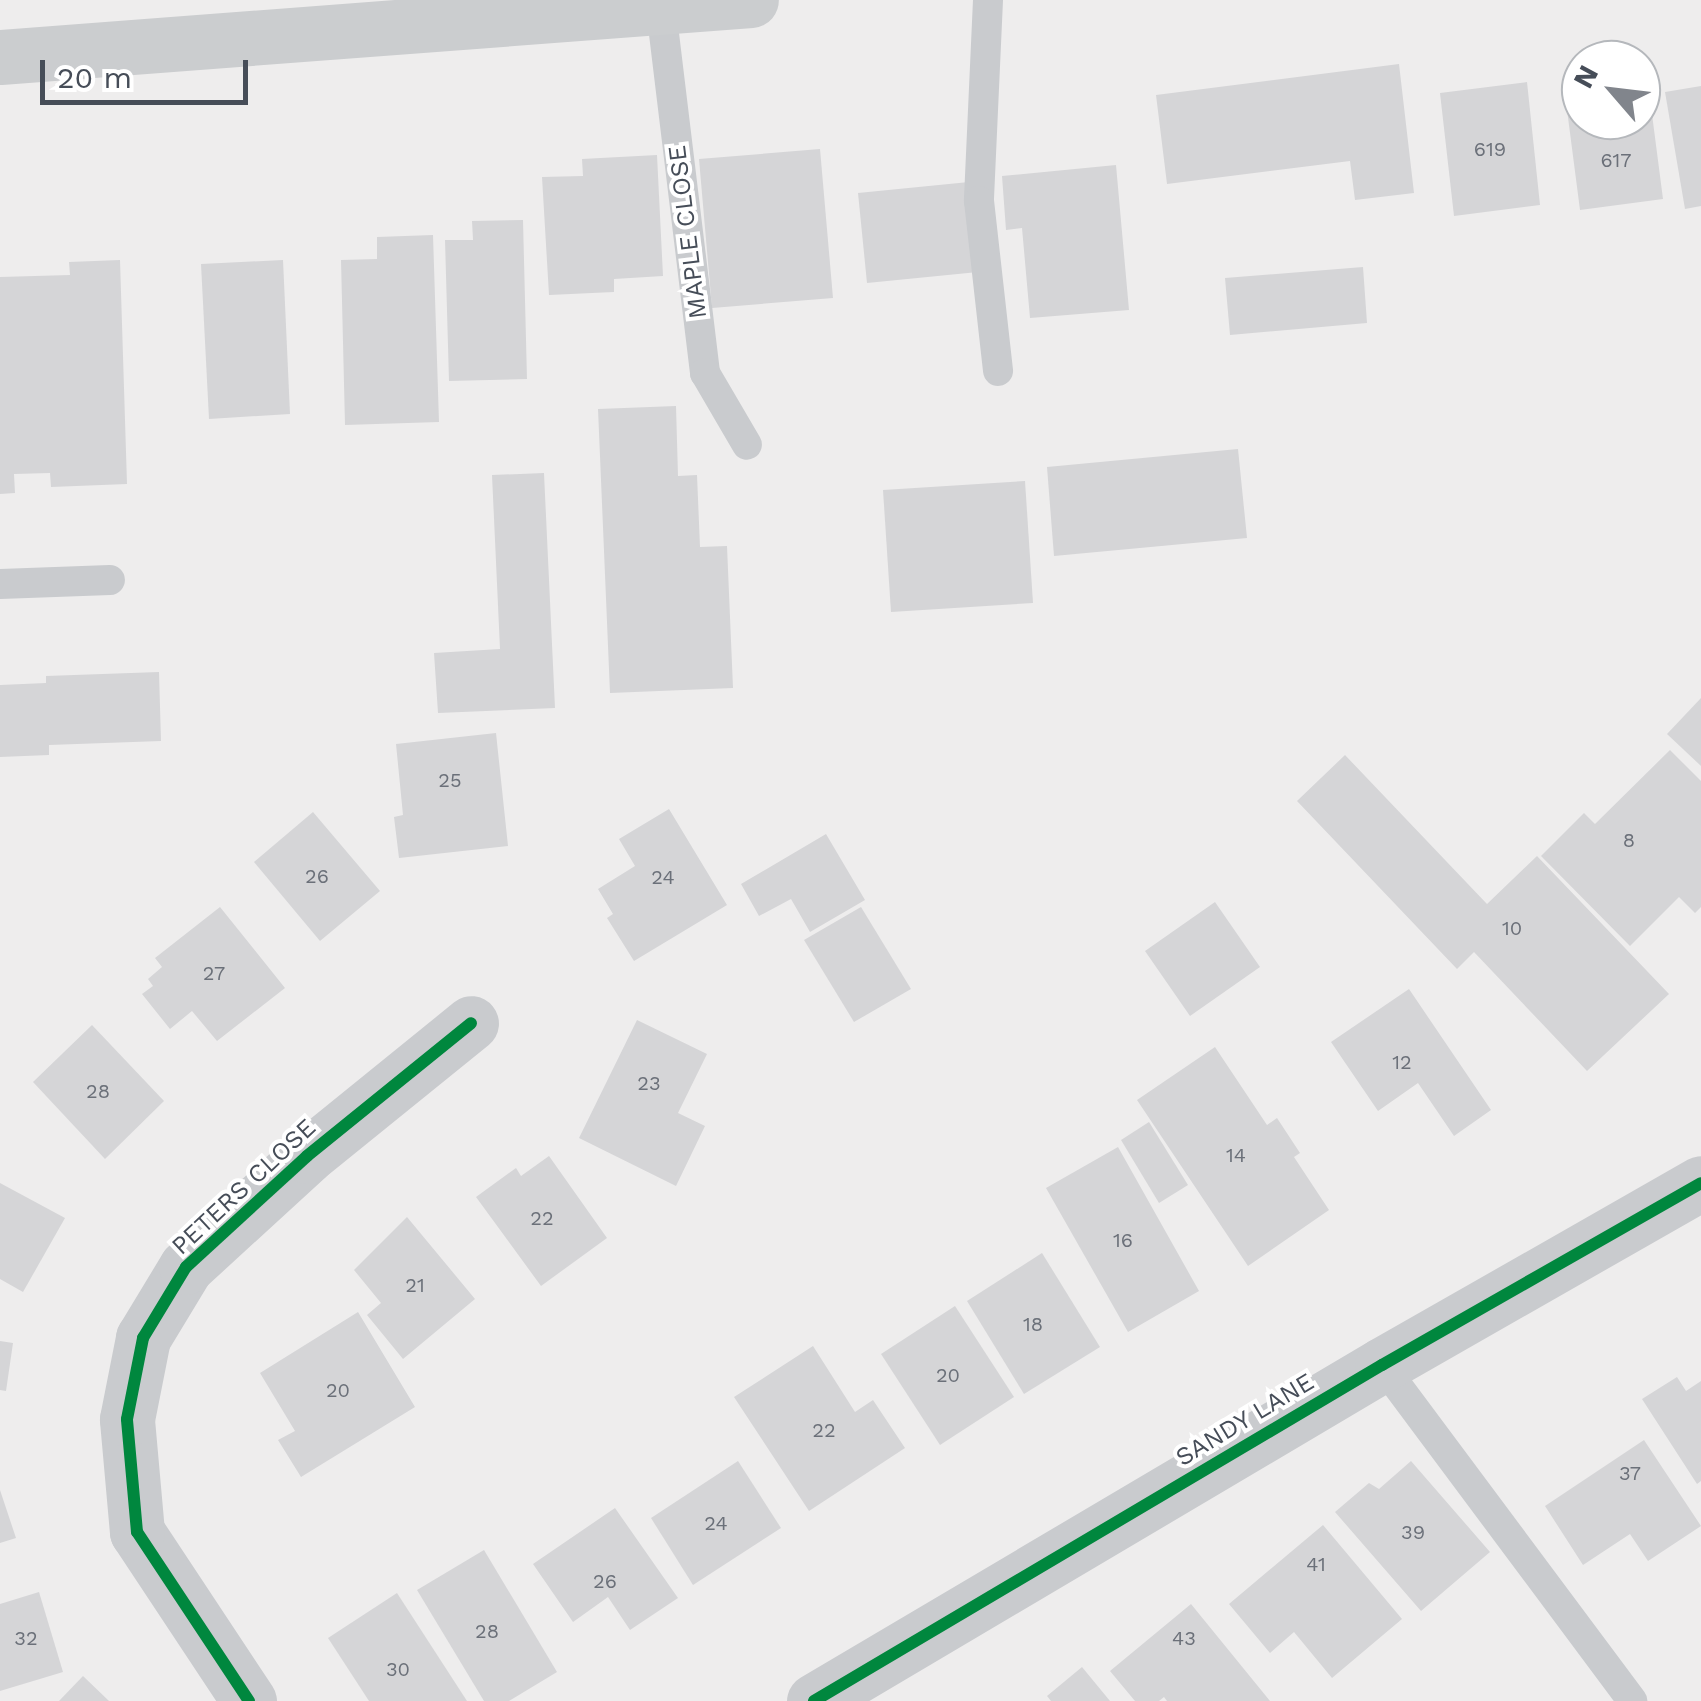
<!DOCTYPE html>
<html>
<head>
<meta charset="utf-8">
<style>
  body { margin:0 }
  #map { position:relative; width:1701px; height:1701px; overflow:hidden; background:#eeeded; font-family:"Work Sans",sans-serif }
  div>[style] { position:absolute }
  [style*='--x'] { left:calc(var(--x)*1px); top:calc(var(--y)*1px); width:calc(var(--w)*1px); rotate:calc(var(--a)*1deg) }
  .building>* { inset:0; background:#d5d5d7 }
  .service>* { height:30px; margin:-15px; padding:0 15px; transform-origin:15px; border-radius:15px; background:#c9cbce }
  .minor>* { height:55px; margin:-27.5px; padding:0 27.5px; transform-origin:27.5px; border-radius:27.5px; background:#c9cbce }
  .secondary>* { height:55px; margin:-27.5px; padding:0 27.5px; transform-origin:27.5px; border-radius:27.5px; background:#cbcdcf }
  .cycleway>* { height:12px; margin:-6px; padding:0 6px; transform-origin:6px; border-radius:6px; background:#00873e }
  span { translate:-50% -50%; white-space:nowrap; text-align:center; line-height:1.15; -webkit-text-stroke:8px #fff; paint-order:stroke }
  .number-label { font-size:20px; color:#6b7079 }
  .number-label span { -webkit-text-stroke-width:0 }
  .street-label { font-size:25px; color:#464d58 }
  .north { position:absolute; left:1561px; top:40px; width:100px; height:100px; box-sizing:border-box; background:#fff; border:2px solid #b5b8bc; border-radius:50%; rotate:298deg; font-size:28px; font-weight:700; line-height:40px; text-align:center; color:#464d58 }
  .north::after { content:''; display:block; margin:auto; width:35px; height:45px; background:#81858c; clip-path:polygon(50% 0,100% 100%,50% 72%,0 100%) }
  .scale { position:absolute; left:40px; top:60px; width:208px; height:45px; box-sizing:border-box; border:5px solid #464d58; border-top:0; padding-left:12px; font-size:30px; line-height:35px; white-space:nowrap; color:#464d58; -webkit-text-stroke:8px #fff; paint-order:stroke }
</style>
</head>
<body>
<div id="map">
  <div class="building">
    <div style="clip-path:polygon(1399px 64px,1414px 193px,1355px 200px,1350px 161px,1167px 184px,1156px 95px)"></div>
    <div style="clip-path:polygon(1646px 68px,1663px 199px,1580px 210px,1563px 79px,1581px 77px,1581px 120px,1641px 120px,1641px 69px)"></div>
    <div style="clip-path:polygon(1527px 82px,1540px 205px,1454px 216px,1440px 93px)"></div>
    <div style="clip-path:polygon(1701px 86px,1701px 206px,1685px 209px,1665px 92px)"></div>
    <div style="clip-path:polygon(820px 149px,833px 298px,712px 308px,699px 159px)"></div>
    <div style="clip-path:polygon(657px 155px,663px 276px,614px 279px,614px 292px,549px 295px,542px 177px,583px 176px,582px 159px)"></div>
    <div style="clip-path:polygon(1116px 165px,1129px 310px,1030px 318px,1022px 228px,1006px 230px,1002px 176px)"></div>
    <div style="clip-path:polygon(969px 182px,978px 272px,867px 283px,858px 193px)"></div>
    <div style="clip-path:polygon(523px 220px,527px 379px,449px 381px,445px 240px,473px 240px,472px 221px)"></div>
    <div style="clip-path:polygon(433px 235px,439px 422px,345px 425px,341px 260px,377px 259px,377px 237px)"></div>
    <div style="clip-path:polygon(120px 260px,127px 484px,51px 487px,50px 473px,14px 474px,15px 493px,0 494px,0 277px,70px 275px,69px 262px)"></div>
    <div style="clip-path:polygon(283px 260px,290px 414px,209px 419px,201px 264px)"></div>
    <div style="clip-path:polygon(1363px 267px,1367px 323px,1230px 335px,1225px 278px)"></div>
    <div style="clip-path:polygon(676px 406px,678px 476px,697px 475px,700px 547px,727px 546px,733px 688px,610px 693px,598px 409px)"></div>
    <div style="clip-path:polygon(1238px 449px,1247px 538px,1054px 556px,1047px 467px)"></div>
    <div style="clip-path:polygon(544px 473px,555px 708px,438px 713px,434px 653px,500px 649px,492px 475px)"></div>
    <div style="clip-path:polygon(1025px 481px,1033px 603px,891px 612px,883px 490px)"></div>
    <div style="clip-path:polygon(159px 672px,161px 741px,49px 745px,49px 755px,0 757px,0 685px,46px 683px,46px 676px)"></div>
    <div style="clip-path:polygon(1701px 698px,1701px 766px,1667px 734px)"></div>
    <div style="clip-path:polygon(496px 733px,508px 846px,399px 858px,394px 817px,403px 815px,396px 744px)"></div>
    <div style="clip-path:polygon(1670px 750px,1701px 781px,1701px 907px,1695px 913px,1679px 897px,1630px 946px,1541px 856px,1584px 813px,1595px 824px)"></div>
    <div style="clip-path:polygon(1345px 755px,1487px 904px,1537px 856px,1669px 994px,1587px 1071px,1474px 952px,1457px 969px,1297px 801px)"></div>
    <div style="clip-path:polygon(669px 809px,727px 905px,634px 961px,607px 918px,613px 914px,598px 889px,635px 866px,619px 839px)"></div>
    <div style="clip-path:polygon(313px 812px,380px 891px,320px 941px,254px 862px)"></div>
    <div style="clip-path:polygon(826px 834px,865px 900px,810px 932px,791px 899px,759px 916px,741px 884px)"></div>
    <div style="clip-path:polygon(1215px 902px,1260px 967px,1190px 1016px,1145px 951px)"></div>
    <div style="clip-path:polygon(220px 907px,285px 988px,217px 1041px,192px 1011px,170px 1029px,142px 994px,153px 986px,148px 979px,162px 967px,155px 958px)"></div>
    <div style="clip-path:polygon(861px 907px,911px 989px,854px 1022px,804px 940px)"></div>
    <div style="clip-path:polygon(1409px 989px,1491px 1110px,1454px 1136px,1418px 1083px,1378px 1111px,1331px 1042px)"></div>
    <div style="clip-path:polygon(637px 1020px,707px 1054px,678px 1113px,705px 1126px,676px 1186px,579px 1138px)"></div>
    <div style="clip-path:polygon(92px 1025px,164px 1101px,105px 1159px,33px 1082px)"></div>
    <div style="clip-path:polygon(1215px 1047px,1267px 1125px,1277px 1118px,1300px 1153px,1294px 1157px,1329px 1210px,1248px 1266px,1137px 1100px)"></div>
    <div style="clip-path:polygon(1149px 1122px,1188px 1185px,1159px 1203px,1121px 1140px)"></div>
    <div style="clip-path:polygon(1118px 1147px,1199px 1291px,1128px 1332px,1046px 1188px)"></div>
    <div style="clip-path:polygon(549px 1156px,607px 1238px,541px 1286px,476px 1197px,516px 1168px,521px 1176px)"></div>
    <div style="clip-path:polygon(0 1183px,65px 1218px,23px 1292px,0 1279px)"></div>
    <div style="clip-path:polygon(407px 1217px,475px 1299px,403px 1359px,367px 1315px,381px 1303px,354px 1270px)"></div>
    <div style="clip-path:polygon(1042px 1253px,1100px 1347px,1024px 1394px,967px 1301px)"></div>
    <div style="clip-path:polygon(955px 1306px,1014px 1397px,940px 1445px,881px 1354px)"></div>
    <div style="clip-path:polygon(358px 1312px,415px 1407px,301px 1477px,278px 1440px,295px 1431px,260px 1373px)"></div>
    <div style="clip-path:polygon(0 1341px,13px 1343px,6px 1391px,0 1390px)"></div>
    <div style="clip-path:polygon(813px 1346px,855px 1412px,873px 1400px,905px 1448px,809px 1511px,734px 1397px)"></div>
    <div style="clip-path:polygon(1677px 1377px,1686px 1391px,1701px 1381px,1701px 1481px,1697px 1484px,1642px 1399px)"></div>
    <div style="clip-path:polygon(1644px 1440px,1701px 1526px,1648px 1561px,1630px 1534px,1583px 1565px,1545px 1506px)"></div>
    <div style="clip-path:polygon(738px 1461px,781px 1528px,693px 1585px,651px 1518px)"></div>
    <div style="clip-path:polygon(1411px 1461px,1490px 1552px,1421px 1611px,1335px 1512px,1369px 1483px,1379px 1489px)"></div>
    <div style="clip-path:polygon(0 1490px,16px 1538px,0 1543px)"></div>
    <div style="clip-path:polygon(615px 1508px,678px 1598px,630px 1630px,608px 1597px,573px 1622px,533px 1564px)"></div>
    <div style="clip-path:polygon(1323px 1525px,1402px 1619px,1332px 1678px,1294px 1632px,1270px 1653px,1229px 1604px)"></div>
    <div style="clip-path:polygon(484px 1550px,557px 1672px,509px 1701px,484px 1701px,417px 1590px)"></div>
    <div style="clip-path:polygon(39px 1592px,63px 1672px,0 1691px,0 1604px)"></div>
    <div style="clip-path:polygon(397px 1593px,467px 1701px,369px 1701px,328px 1638px)"></div>
    <div style="clip-path:polygon(1191px 1604px,1270px 1701px,1167px 1701px,1164px 1697px,1159px 1701px,1135px 1701px,1110px 1671px)"></div>
    <div style="clip-path:polygon(1082px 1667px,1110px 1701px,1051px 1701px,1047px 1696px)"></div>
    <div style="clip-path:polygon(83px 1676px,109px 1701px,59px 1701px)"></div>
  </div>
  <div class="service">
    <div style="--x:988;--y:0;--w:201;--a:92.6"></div>
    <div style="--x:979;--y:201;--w:171;--a:83.6"></div>
    <div style="--x:661;--y:9;--w:367;--a:83.1"></div>
    <div style="--x:705;--y:373;--w:83;--a:59.7"></div>
    <div style="--x:0;--y:584;--w:110;--a:-2.1"></div>
    <div style="--x:1382;--y:1365;--w:419;--a:53.3"></div>
  </div>
  <div class="minor">
    <div style="--x:249;--y:1701;--w:203;--a:-123.5"></div>
    <div style="--x:137;--y:1532;--w:113;--a:-95.1"></div>
    <div style="--x:127;--y:1419;--w:83;--a:-78.8"></div>
    <div style="--x:143;--y:1338;--w:83;--a:-58.8"></div>
    <div style="--x:186;--y:1267;--w:164;--a:-42.5"></div>
    <div style="--x:307;--y:1156;--w:211;--a:-39"></div>
    <div style="--x:814;--y:1701;--w:660;--a:-30.61"></div>
    <div style="--x:1382;--y:1365;--w:367;--a:-29.7"></div>
  </div>
  <div class="secondary">
    <div style="--x:0;--y:57;--w:753;--a:-4.34"></div>
  </div>
  <div class="cycleway">
    <div style="--x:249;--y:1701;--w:203;--a:-123.5"></div>
    <div style="--x:137;--y:1532;--w:113;--a:-95.1"></div>
    <div style="--x:127;--y:1419;--w:83;--a:-78.8"></div>
    <div style="--x:143;--y:1338;--w:83;--a:-58.8"></div>
    <div style="--x:186;--y:1267;--w:164;--a:-42.5"></div>
    <div style="--x:307;--y:1156;--w:211;--a:-39"></div>
    <div style="--x:814;--y:1701;--w:660;--a:-30.61"></div>
    <div style="--x:1382;--y:1365;--w:367;--a:-29.7"></div>
  </div>
  <div class="number-label">
    <span style="left:1490px;top:149px">619</span>
    <span style="left:1616px;top:160px">617</span>
    <span style="left:450px;top:780px">25</span>
    <span style="left:1629px;top:840px">8</span>
    <span style="left:317px;top:876px">26</span>
    <span style="left:663px;top:877px">24</span>
    <span style="left:1512px;top:928px">10</span>
    <span style="left:214px;top:973px">27</span>
    <span style="left:1402px;top:1062px">12</span>
    <span style="left:649px;top:1083px">23</span>
    <span style="left:98px;top:1091px">28</span>
    <span style="left:1236px;top:1155px">14</span>
    <span style="left:542px;top:1218px">22</span>
    <span style="left:1123px;top:1240px">16</span>
    <span style="left:415px;top:1285px">21</span>
    <span style="left:1033px;top:1324px">18</span>
    <span style="left:948px;top:1375px">20</span>
    <span style="left:338px;top:1390px">20</span>
    <span style="left:824px;top:1430px">22</span>
    <span style="left:1630px;top:1473px">37</span>
    <span style="left:716px;top:1523px">24</span>
    <span style="left:1413px;top:1532px">39</span>
    <span style="left:1316px;top:1564px">41</span>
    <span style="left:605px;top:1581px">26</span>
    <span style="left:487px;top:1631px">28</span>
    <span style="left:26px;top:1638px">32</span>
    <span style="left:1184px;top:1638px">43</span>
    <span style="left:398px;top:1669px">30</span>
  </div>
  <div class="street-label">
    <span style="left:688px;top:232px;rotate:-97deg">MAPLE CLOSE</span>
    <span style="left:244px;top:1187px;rotate:-43deg">PETERS CLOSE</span>
    <span style="left:1245px;top:1420px;rotate:-31deg">SANDY LANE</span>
  </div>
  <div class="north">N</div>
  <div class="scale">20 m</div>
</div>
</body>
</html>
